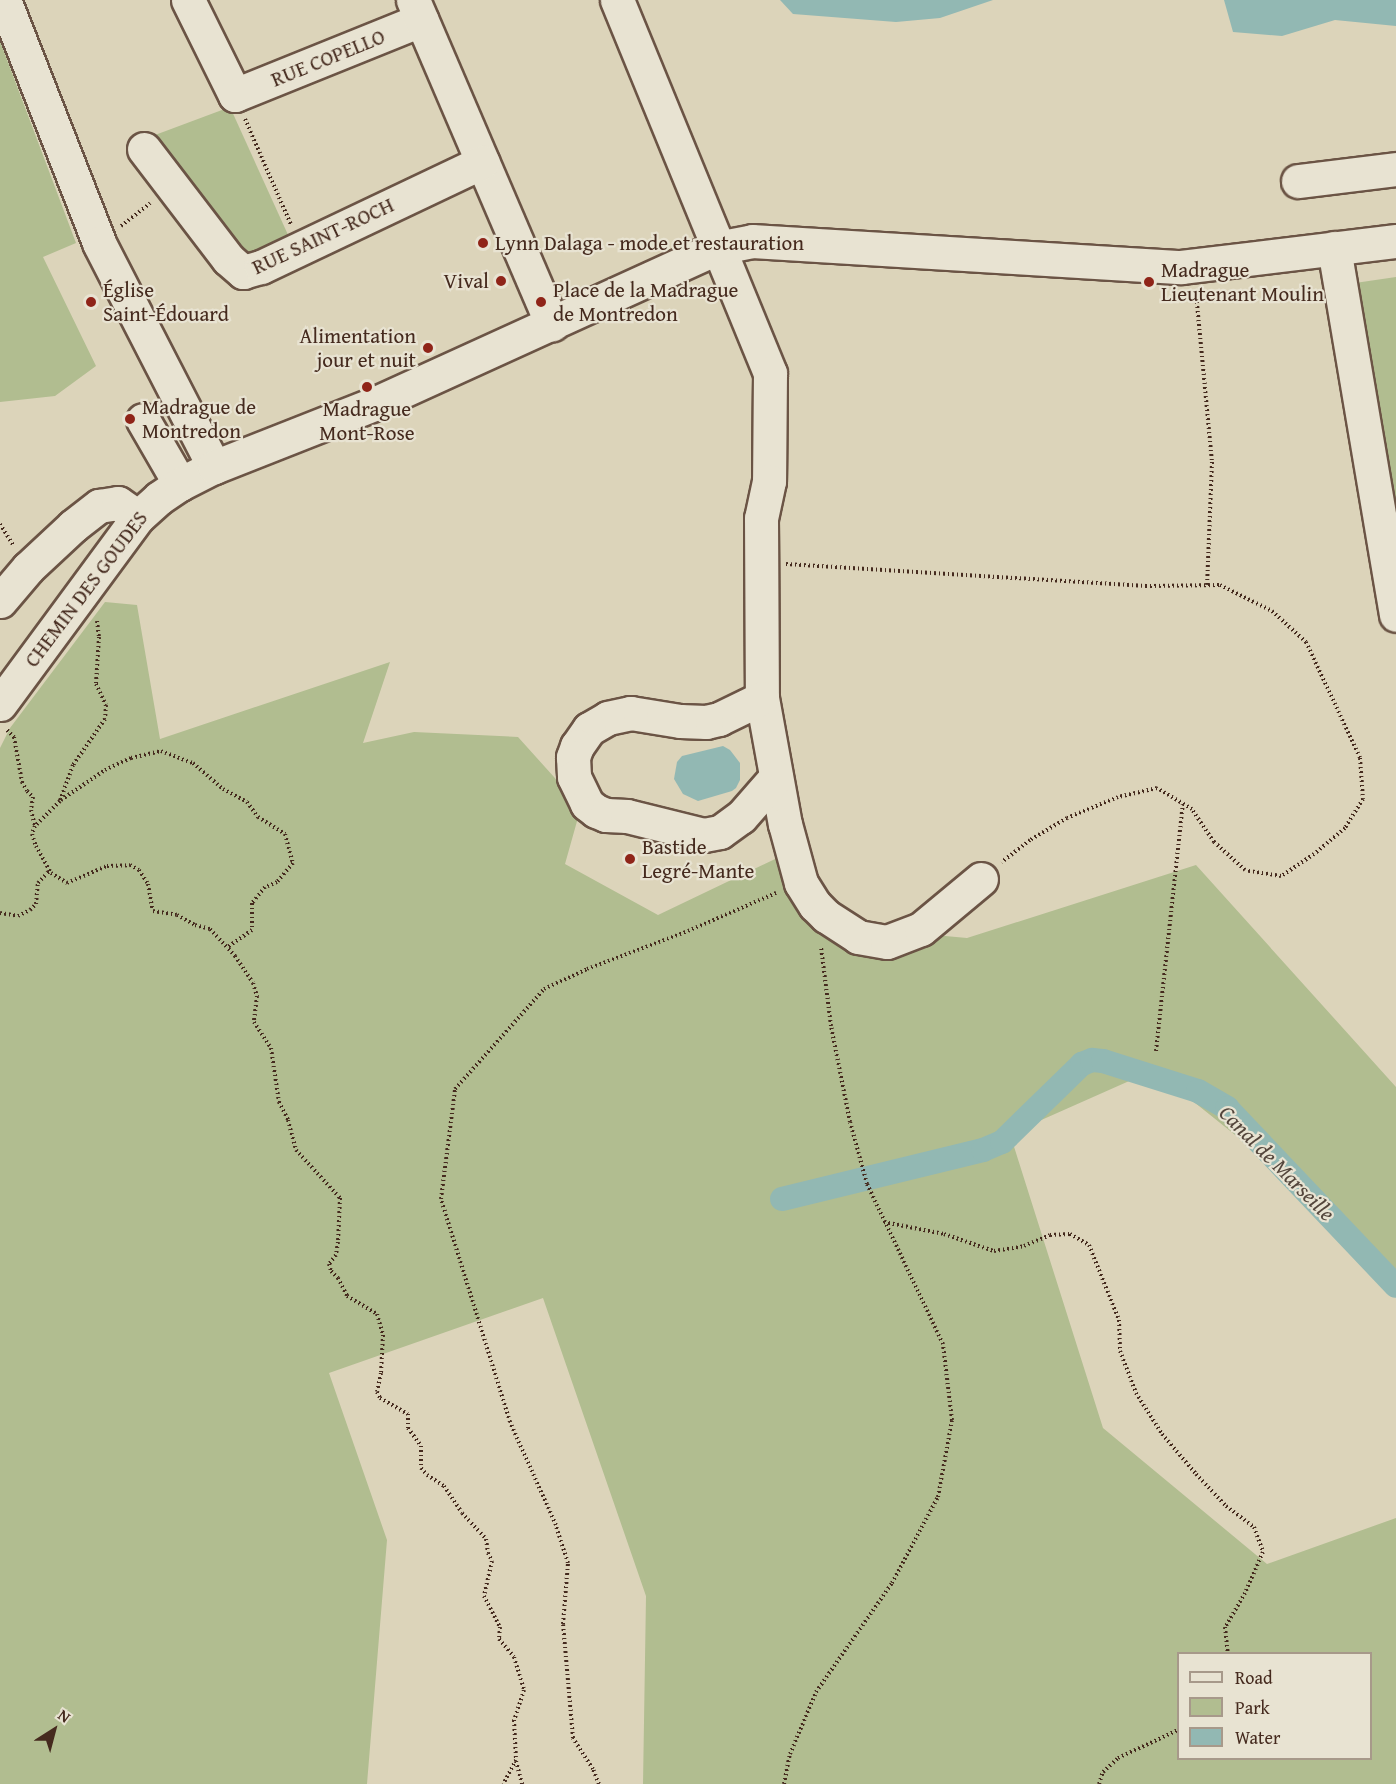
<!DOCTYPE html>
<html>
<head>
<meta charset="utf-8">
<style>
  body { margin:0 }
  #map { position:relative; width:1396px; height:1784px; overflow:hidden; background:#dcd4ba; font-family:"Gentium Book Plus",serif }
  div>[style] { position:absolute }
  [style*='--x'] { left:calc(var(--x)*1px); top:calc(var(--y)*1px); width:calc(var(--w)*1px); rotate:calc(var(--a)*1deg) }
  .green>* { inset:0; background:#b1bd90 }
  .water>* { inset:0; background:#92b8b3 }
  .canal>* { height:24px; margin:-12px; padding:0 12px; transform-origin:12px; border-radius:12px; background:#92b8b3 }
  .path>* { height:4px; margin-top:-2px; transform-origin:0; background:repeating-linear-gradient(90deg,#452a1e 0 1.5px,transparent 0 4.5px) }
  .roads { filter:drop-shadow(2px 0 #6b5445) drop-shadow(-2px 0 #6b5445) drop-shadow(0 2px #6b5445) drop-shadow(0 -2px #6b5445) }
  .minor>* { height:33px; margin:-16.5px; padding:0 16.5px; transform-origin:16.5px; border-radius:16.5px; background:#e8e3d2 }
  .dots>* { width:16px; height:16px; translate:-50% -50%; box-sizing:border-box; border:3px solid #e8e3d2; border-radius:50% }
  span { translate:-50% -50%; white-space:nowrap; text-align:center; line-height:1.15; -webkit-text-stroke:4.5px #e8e3d2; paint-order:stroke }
  .street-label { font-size:21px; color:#452a1e }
  .poi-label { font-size:21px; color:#452a1e }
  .left { translate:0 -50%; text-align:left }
  .right { translate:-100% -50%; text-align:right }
  .water-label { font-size:22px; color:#54463c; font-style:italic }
  .legend { position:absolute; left:1177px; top:1652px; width:195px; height:108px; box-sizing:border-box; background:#e8e3d2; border:2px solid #a7998a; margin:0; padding:8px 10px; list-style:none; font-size:18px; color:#452a1e }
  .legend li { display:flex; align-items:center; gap:12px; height:30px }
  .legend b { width:30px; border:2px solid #a7998a }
  .north { position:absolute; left:24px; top:1700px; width:60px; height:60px; -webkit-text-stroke:4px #e8e3d2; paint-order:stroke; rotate:36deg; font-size:16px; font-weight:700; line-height:24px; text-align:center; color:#452a1e }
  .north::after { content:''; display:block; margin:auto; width:21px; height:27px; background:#452a1e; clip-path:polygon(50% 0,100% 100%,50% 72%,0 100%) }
</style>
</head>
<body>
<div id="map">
  <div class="green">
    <div style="clip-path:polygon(0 41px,76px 243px,43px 257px,96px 366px,55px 396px,0 402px)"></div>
    <div style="clip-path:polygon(230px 107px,289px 237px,237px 260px,147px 138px)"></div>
    <div style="clip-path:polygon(1396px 277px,1396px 501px,1355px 283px)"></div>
    <div style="clip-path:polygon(evenodd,105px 602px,137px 605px,160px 739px,390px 662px,363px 743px,414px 732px,518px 737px,581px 807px,565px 864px,658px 915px,794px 850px,847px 927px,967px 938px,1196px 865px,1396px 1087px,1396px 1275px,1355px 1231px,1154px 1070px,1010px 1134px,1103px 1428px,1267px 1564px,1396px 1518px,1396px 1784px,643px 1784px,646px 1596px,543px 1298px,329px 1373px,387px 1540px,367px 1784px,0 1784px,0 748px,10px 728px,105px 602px,1178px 1654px,1370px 1654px,1370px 1758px,1178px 1758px,1178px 1654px)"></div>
  </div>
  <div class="water">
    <div style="clip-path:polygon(780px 0,993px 0,940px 18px,896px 22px,793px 14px)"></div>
    <div style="clip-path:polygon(1224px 0,1396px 0,1396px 26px,1335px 20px,1282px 36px,1233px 32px)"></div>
    <div style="clip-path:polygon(723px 746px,730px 750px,740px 763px,740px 780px,736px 788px,732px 791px,698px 801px,683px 794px,674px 779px,677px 762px,682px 756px)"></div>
  </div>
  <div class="canal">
    <div style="--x:782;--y:1199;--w:207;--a:-13.7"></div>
    <div style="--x:983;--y:1150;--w:21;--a:-23"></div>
    <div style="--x:1002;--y:1142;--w:112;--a:-44.3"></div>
    <div style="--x:1082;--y:1064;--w:11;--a:-22"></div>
    <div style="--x:1092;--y:1060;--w:11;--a:5"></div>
    <div style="--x:1103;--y:1061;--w:100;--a:17.5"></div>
    <div style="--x:1198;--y:1091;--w:34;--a:30"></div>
    <div style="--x:1227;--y:1108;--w:245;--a:46.5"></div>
  </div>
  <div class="path">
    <div style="--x:245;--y:119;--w:116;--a:66.5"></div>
    <div style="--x:121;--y:226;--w:37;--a:-38"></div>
    <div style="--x:1196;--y:293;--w:170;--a:84.6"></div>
    <div style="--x:1212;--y:462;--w:123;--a:92.3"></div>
    <div style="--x:0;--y:524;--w:26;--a:58"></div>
    <div style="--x:786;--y:564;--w:365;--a:3.5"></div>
    <div style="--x:1150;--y:586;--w:70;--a:-0.8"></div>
    <div style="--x:1220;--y:585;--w:58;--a:26.6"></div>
    <div style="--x:1272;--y:611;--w:46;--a:42.4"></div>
    <div style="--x:1306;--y:642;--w:128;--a:65"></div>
    <div style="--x:1360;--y:758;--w:41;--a:85.8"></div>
    <div style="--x:1363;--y:799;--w:34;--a:122"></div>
    <div style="--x:1345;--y:828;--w:40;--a:140"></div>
    <div style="--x:1314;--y:854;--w:40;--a:146"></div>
    <div style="--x:1281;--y:876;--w:36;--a:-171"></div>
    <div style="--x:1245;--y:870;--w:42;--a:-137.9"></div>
    <div style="--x:1214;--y:842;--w:40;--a:-124"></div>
    <div style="--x:1192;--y:809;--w:41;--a:-149"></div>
    <div style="--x:1157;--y:788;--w:40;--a:167"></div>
    <div style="--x:1118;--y:797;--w:55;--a:157.6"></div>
    <div style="--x:1067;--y:818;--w:43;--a:149.3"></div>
    <div style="--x:1030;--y:840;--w:36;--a:142"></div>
    <div style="--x:97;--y:621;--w:16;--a:83"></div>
    <div style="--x:99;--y:637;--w:47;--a:93.7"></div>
    <div style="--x:96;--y:684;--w:23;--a:65"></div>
    <div style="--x:106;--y:705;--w:14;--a:94"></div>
    <div style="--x:105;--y:719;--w:56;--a:124.8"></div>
    <div style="--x:73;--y:765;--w:38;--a:110"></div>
    <div style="--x:60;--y:801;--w:35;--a:135"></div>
    <div style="--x:35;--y:826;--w:9;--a:111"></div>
    <div style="--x:32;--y:834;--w:13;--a:72"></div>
    <div style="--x:36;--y:846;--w:31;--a:61"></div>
    <div style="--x:51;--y:873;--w:19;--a:32"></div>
    <div style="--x:67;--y:883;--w:43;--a:-23"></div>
    <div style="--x:107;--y:866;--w:23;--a:-2"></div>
    <div style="--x:130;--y:865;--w:10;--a:29"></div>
    <div style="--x:139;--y:870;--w:17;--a:57"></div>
    <div style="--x:148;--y:884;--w:27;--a:80"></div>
    <div style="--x:153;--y:911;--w:24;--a:9"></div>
    <div style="--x:177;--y:915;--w:21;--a:29"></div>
    <div style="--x:195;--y:925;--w:16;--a:15"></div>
    <div style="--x:210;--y:929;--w:37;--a:47"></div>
    <div style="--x:235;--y:956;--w:32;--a:56"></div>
    <div style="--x:253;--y:983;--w:14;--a:73"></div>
    <div style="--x:257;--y:996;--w:26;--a:97"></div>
    <div style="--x:254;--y:1022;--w:31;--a:57"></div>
    <div style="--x:271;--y:1048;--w:55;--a:81.6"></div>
    <div style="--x:279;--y:1102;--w:20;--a:63"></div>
    <div style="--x:288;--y:1120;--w:31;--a:75"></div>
    <div style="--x:296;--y:1150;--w:65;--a:47.5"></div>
    <div style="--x:340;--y:1198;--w:44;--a:92.6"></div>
    <div style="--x:338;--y:1242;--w:13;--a:99"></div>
    <div style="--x:336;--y:1255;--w:11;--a:128"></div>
    <div style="--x:329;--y:1264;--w:7;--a:74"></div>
    <div style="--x:331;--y:1271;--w:10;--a:45"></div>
    <div style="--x:338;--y:1278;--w:20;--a:63"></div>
    <div style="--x:347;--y:1296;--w:35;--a:31"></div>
    <div style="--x:377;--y:1314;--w:22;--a:74"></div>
    <div style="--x:383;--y:1335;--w:38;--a:93"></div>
    <div style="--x:381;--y:1373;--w:19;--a:102"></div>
    <div style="--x:377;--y:1392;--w:7;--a:63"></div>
    <div style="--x:380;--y:1398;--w:32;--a:30"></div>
    <div style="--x:408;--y:1414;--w:14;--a:90"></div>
    <div style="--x:408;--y:1428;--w:22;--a:54"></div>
    <div style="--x:421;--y:1446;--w:22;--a:90"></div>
    <div style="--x:421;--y:1468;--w:9;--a:49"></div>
    <div style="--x:427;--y:1475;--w:20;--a:33"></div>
    <div style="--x:444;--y:1486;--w:32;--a:56"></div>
    <div style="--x:462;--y:1513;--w:35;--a:47"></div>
    <div style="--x:486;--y:1539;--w:14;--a:82"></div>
    <div style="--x:488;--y:1553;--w:9;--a:63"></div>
    <div style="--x:492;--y:1561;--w:36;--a:103"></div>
    <div style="--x:484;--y:1596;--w:35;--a:63"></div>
    <div style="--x:500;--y:1627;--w:12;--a:95"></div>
    <div style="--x:499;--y:1639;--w:23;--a:50"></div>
    <div style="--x:514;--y:1657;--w:34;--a:73"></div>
    <div style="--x:524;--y:1690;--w:32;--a:108"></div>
    <div style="--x:514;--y:1720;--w:40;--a:87.1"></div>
    <div style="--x:516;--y:1760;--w:27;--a:118"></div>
    <div style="--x:7;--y:730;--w:10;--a:45"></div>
    <div style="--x:14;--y:737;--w:46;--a:79.9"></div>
    <div style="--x:22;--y:782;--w:10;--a:61"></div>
    <div style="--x:27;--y:791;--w:8;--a:45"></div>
    <div style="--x:33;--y:797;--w:13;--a:99"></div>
    <div style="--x:31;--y:810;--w:16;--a:76"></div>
    <div style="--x:61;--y:800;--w:53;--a:-34.3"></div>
    <div style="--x:105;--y:770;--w:29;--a:-25"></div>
    <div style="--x:131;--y:758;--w:31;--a:-13"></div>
    <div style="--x:161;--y:751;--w:34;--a:21"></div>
    <div style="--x:193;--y:763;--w:40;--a:41"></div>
    <div style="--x:223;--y:789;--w:27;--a:28"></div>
    <div style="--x:247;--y:802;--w:19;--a:54"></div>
    <div style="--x:258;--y:817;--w:32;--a:32"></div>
    <div style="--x:285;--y:834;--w:30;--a:75"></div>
    <div style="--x:293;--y:863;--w:25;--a:130"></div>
    <div style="--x:277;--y:882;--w:13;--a:157"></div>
    <div style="--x:265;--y:887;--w:21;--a:129"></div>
    <div style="--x:252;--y:903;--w:27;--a:90"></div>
    <div style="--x:252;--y:930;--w:29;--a:145"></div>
    <div style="--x:0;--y:913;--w:18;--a:9"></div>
    <div style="--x:18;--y:916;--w:13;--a:-27"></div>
    <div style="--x:30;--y:910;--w:8;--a:-45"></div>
    <div style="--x:36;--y:904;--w:21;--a:-85"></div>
    <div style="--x:38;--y:883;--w:18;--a:-47"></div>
    <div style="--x:1156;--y:1051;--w:248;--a:-83.8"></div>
    <div style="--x:884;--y:1222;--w:61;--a:11.3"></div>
    <div style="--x:944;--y:1234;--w:53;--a:18.8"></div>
    <div style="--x:994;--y:1251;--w:30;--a:-9"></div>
    <div style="--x:1024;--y:1246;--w:28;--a:-23"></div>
    <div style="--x:1050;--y:1235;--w:20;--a:-3"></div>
    <div style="--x:1070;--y:1234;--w:22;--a:30"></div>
    <div style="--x:1089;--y:1245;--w:81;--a:68.2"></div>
    <div style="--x:1119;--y:1320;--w:31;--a:88"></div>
    <div style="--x:1120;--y:1351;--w:45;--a:69.1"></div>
    <div style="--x:1136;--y:1393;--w:49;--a:57.6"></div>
    <div style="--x:1162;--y:1434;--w:52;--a:49.6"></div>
    <div style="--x:1196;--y:1474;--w:44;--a:46.8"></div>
    <div style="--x:1226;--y:1506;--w:35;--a:37"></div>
    <div style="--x:1254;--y:1527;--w:27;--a:70"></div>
    <div style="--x:1263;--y:1552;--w:45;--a:113.7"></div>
    <div style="--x:1245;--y:1593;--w:39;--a:120"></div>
    <div style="--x:1225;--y:1627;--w:27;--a:84"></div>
    <div style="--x:516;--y:1761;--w:24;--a:75"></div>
    <div style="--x:599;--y:1784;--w:16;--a:-112"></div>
    <div style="--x:593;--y:1769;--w:37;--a:-123"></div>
    <div style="--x:573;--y:1738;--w:114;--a:-95"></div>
    <div style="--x:563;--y:1624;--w:61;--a:-85.3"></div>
    <div style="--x:568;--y:1563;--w:40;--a:-108"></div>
    <div style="--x:556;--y:1525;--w:113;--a:-114.1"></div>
    <div style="--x:510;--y:1422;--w:233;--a:-107.2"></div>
    <div style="--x:441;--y:1199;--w:111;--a:-82.7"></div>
    <div style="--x:455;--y:1089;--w:134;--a:-48.3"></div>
    <div style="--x:544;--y:989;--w:47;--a:-24.9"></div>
    <div style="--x:587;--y:969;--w:108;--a:-20.6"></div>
    <div style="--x:688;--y:931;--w:96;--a:-23.4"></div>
    <div style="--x:784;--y:1784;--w:31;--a:-79"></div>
    <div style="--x:790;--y:1754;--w:67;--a:-67.2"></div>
    <div style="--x:816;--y:1692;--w:133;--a:-55.1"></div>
    <div style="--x:892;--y:1583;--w:98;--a:-61.9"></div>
    <div style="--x:938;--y:1497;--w:78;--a:-79.7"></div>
    <div style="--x:952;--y:1420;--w:77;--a:-96.8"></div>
    <div style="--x:943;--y:1344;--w:177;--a:-115.4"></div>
    <div style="--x:867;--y:1184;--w:64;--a:-105.3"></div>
    <div style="--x:850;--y:1122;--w:98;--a:-101.2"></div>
    <div style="--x:831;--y:1026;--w:80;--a:-97.2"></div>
    <div style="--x:1099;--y:1784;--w:13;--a:-72"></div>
    <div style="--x:1103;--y:1772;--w:21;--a:-43"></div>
    <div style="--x:1118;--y:1758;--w:66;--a:-25"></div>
  </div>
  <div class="roads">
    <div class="minor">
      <div style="--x:4;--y:0;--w:261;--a:68.6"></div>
      <div style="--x:99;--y:243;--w:252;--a:62.8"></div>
      <div style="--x:188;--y:0;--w:106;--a:63.7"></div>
      <div style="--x:235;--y:95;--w:201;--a:-22"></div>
      <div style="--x:413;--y:0;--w:353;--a:66.8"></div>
      <div style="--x:617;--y:0;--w:403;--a:67.7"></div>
      <div style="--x:770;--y:373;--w:108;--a:90.5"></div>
      <div style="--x:769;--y:481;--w:38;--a:102"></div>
      <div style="--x:761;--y:518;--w:180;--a:89.7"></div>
      <div style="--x:762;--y:698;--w:128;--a:79.7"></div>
      <div style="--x:785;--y:824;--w:61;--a:74.8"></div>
      <div style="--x:801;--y:883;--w:26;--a:58"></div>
      <div style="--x:815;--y:905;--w:16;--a:45"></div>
      <div style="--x:826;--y:916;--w:38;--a:33"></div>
      <div style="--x:858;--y:937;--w:29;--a:10"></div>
      <div style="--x:887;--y:942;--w:36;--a:-21"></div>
      <div style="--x:921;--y:929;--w:78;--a:-39.8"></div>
      <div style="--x:144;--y:149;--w:138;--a:52.6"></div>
      <div style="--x:228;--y:259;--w:20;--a:41"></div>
      <div style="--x:243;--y:272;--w:19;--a:-16"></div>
      <div style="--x:261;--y:267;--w:245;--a:-25.4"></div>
      <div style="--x:1298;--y:181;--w:99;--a:-7"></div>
      <div style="--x:1334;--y:248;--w:372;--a:80.4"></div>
      <div style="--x:143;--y:420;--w:74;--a:60"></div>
      <div style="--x:0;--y:601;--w:43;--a:-49.7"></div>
      <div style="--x:28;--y:568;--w:62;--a:-43"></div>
      <div style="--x:73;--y:526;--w:33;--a:-38"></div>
      <div style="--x:99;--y:506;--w:19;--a:-9"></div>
      <div style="--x:118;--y:503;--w:24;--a:35"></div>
      <div style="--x:762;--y:698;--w:48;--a:154"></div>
      <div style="--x:719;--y:719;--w:13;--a:167"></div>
      <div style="--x:706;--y:722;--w:26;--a:-178"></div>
      <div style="--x:680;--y:721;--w:50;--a:-170.7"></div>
      <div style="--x:631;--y:713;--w:24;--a:168"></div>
      <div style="--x:608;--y:718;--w:22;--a:150"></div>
      <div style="--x:589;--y:729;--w:21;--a:125"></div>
      <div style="--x:577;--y:746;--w:12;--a:110"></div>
      <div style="--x:573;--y:757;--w:20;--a:87"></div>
      <div style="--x:574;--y:777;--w:30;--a:64"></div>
      <div style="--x:587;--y:804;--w:11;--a:38"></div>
      <div style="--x:596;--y:811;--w:11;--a:22"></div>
      <div style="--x:606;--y:815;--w:21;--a:3"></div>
      <div style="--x:627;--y:816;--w:79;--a:13.9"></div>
      <div style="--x:704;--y:835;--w:16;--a:-11"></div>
      <div style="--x:720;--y:832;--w:26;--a:-36"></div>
      <div style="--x:741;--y:817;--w:53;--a:-48.8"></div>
      <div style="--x:0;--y:704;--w:232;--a:-53.6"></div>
      <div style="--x:138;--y:517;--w:28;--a:-42"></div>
      <div style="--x:159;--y:498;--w:25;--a:-34"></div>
      <div style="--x:180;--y:484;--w:38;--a:-27"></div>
      <div style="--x:214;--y:467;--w:172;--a:-21.5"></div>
      <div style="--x:374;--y:404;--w:377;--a:-24.5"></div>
      <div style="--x:717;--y:248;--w:36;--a:-11"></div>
      <div style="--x:752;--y:241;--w:430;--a:3.5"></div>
      <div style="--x:1181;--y:267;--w:217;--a:-6.9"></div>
    </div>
  </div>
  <div class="dots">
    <div style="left:483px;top:243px;background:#8f2418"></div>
    <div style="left:501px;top:281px;background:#8f2418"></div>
    <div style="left:1149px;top:282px;background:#8f2418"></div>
    <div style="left:91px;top:302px;background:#8f2418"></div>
    <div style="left:541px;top:302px;background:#8f2418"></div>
    <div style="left:428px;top:348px;background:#8f2418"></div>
    <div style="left:367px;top:387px;background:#8f2418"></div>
    <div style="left:130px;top:419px;background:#8f2418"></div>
    <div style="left:630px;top:859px;background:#8f2418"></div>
  </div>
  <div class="street-label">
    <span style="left:328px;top:58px;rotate:-22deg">RUE COPELLO</span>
    <span style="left:323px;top:236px;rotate:-25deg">RUE SAINT-ROCH</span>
    <span style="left:86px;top:589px;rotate:-53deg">CHEMIN DES GOUDES</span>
  </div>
  <div class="poi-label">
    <span class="left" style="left:495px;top:243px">Lynn Dalaga - mode et restauration</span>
    <span class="left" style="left:1161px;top:282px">Madrague<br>Lieutenant Moulin</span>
    <span class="right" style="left:489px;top:281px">Vival</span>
    <span class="left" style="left:103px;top:302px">Église<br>Saint-Édouard</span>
    <span class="left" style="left:553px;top:302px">Place de la Madrague<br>de Montredon</span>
    <span class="right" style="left:416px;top:348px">Alimentation<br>jour et nuit</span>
    <span class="left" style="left:142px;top:419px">Madrague de<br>Montredon</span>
    <span style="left:367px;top:421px">Madrague<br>Mont-Rose</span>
    <span class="left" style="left:642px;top:859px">Bastide<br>Legré-Mante</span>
  </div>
  <div class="water-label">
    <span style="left:1277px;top:1163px;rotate:45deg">Canal de Marseille</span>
  </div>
  <ul class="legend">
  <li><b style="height:8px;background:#e8e3d2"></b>Road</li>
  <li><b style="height:16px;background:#b1bd90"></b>Park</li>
  <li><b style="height:16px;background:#92b8b3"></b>Water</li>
  </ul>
  <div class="north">N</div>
</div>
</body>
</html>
